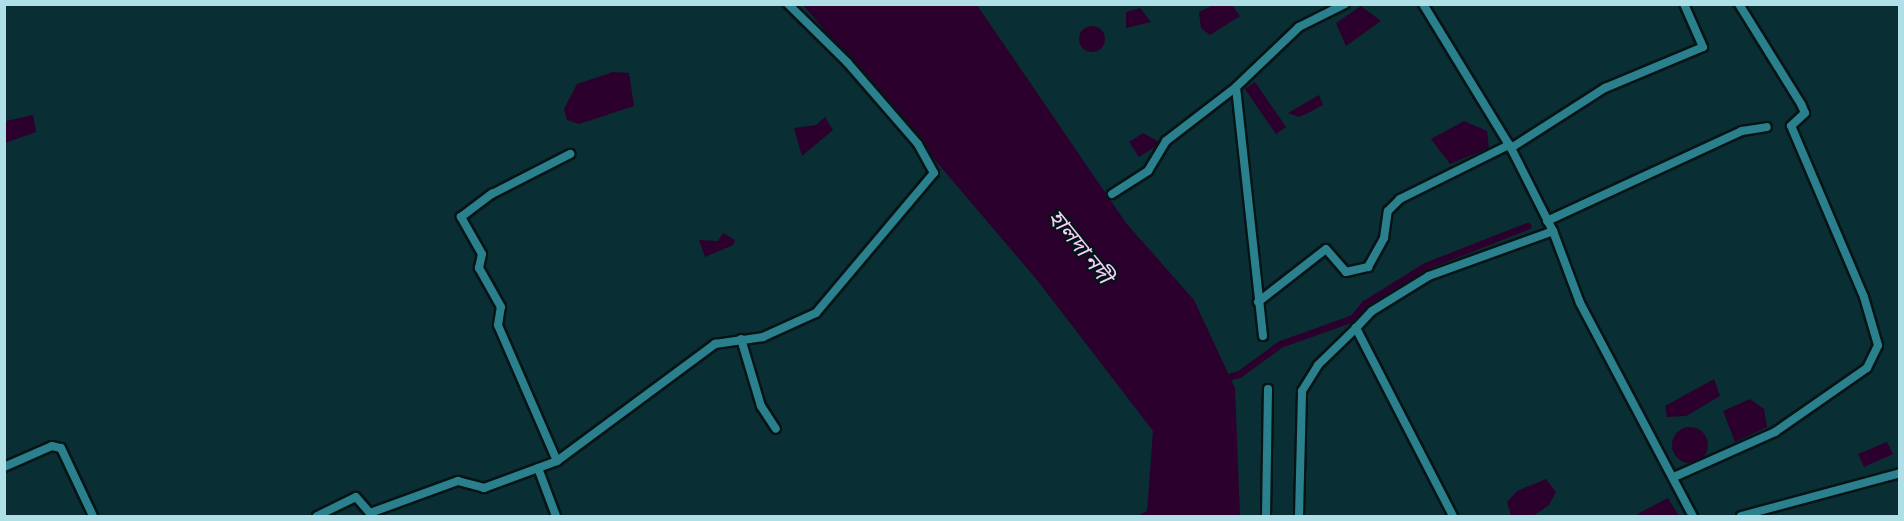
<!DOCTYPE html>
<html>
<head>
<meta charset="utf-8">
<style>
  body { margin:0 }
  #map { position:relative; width:1904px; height:521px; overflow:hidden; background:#092e33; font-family:Barlow,"Noto Sans Bengali",sans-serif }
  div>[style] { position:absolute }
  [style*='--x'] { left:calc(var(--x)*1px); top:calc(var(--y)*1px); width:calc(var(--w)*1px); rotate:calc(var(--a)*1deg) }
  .water>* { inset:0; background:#2c002d }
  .round { border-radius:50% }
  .canal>* { height:7px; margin:-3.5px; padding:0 3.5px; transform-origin:3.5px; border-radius:3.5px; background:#2c002d }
  .roads { filter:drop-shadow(2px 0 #061416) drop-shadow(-2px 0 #061416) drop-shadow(0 2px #061416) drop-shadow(0 -2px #061416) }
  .street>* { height:8px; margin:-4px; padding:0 4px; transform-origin:4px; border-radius:4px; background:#2a818d }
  span { translate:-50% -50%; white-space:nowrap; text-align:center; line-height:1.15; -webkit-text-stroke:4.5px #001518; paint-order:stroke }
  .water-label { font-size:22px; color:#fbcdf9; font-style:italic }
  .frame { position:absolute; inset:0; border:6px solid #afe0e7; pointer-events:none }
</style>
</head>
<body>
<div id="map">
  <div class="water">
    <div style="clip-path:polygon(803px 5px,977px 5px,1126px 223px,1194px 300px,1235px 388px,1240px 516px,1137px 516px,1147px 511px,1153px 431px,1037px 280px)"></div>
    <div style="clip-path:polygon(1213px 5px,1232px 5px,1240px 16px,1210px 35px,1201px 28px,1199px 12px)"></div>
    <div style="clip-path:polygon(1361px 6px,1381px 21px,1346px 46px,1336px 23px)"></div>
    <div style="clip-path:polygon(1140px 8px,1151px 22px,1126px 28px,1126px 12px)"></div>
    <div class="round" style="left:1079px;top:26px;width:26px;height:26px"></div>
    <div style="clip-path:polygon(613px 72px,629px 73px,634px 106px,579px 124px,567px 120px,564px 109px,577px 84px)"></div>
    <div style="clip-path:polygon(1255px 82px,1286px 127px,1276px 134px,1245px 89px)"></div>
    <div style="clip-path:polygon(1319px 95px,1323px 105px,1310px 112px,1299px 117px,1288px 113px)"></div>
    <div style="clip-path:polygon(33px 115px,36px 132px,5px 143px,6px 121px)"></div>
    <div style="clip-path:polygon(825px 117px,833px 130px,802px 156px,794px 128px,816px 125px)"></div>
    <div style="clip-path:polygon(1464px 121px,1487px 131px,1489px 148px,1450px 164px,1431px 139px)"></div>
    <div style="clip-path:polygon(1143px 133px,1161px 143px,1139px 157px,1129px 142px)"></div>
    <div style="clip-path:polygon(723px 233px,735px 240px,733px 245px,705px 257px,699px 240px,718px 241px)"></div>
    <div style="clip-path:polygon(1714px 379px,1720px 396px,1686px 416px,1667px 417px,1665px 406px)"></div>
    <div style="clip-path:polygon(1750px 399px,1764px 409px,1767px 427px,1735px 442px,1723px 411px)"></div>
    <div class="round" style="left:1672px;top:427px;width:36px;height:36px"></div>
    <div style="clip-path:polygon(1887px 442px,1893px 454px,1864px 467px,1858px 454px)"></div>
    <div style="clip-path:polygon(1546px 479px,1556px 492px,1549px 505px,1533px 516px,1511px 516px,1507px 502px,1517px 491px)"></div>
    <div style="clip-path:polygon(1668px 498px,1679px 516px,1636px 516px,1641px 512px)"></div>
  </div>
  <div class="canal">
    <div style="--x:1221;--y:379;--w:19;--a:-16"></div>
    <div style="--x:1239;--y:374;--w:51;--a:-36.2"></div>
    <div style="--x:1280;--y:344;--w:77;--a:-19.6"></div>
    <div style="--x:1353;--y:318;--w:18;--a:-52"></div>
    <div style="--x:1364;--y:304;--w:72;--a:-31.9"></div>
    <div style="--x:1425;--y:266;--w:110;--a:-21.4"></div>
  </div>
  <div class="roads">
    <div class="street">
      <div style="--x:1423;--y:4;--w:169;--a:58.6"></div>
      <div style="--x:1511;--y:148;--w:93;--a:63.2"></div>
      <div style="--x:1553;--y:231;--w:77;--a:69.4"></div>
      <div style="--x:1580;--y:303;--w:241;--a:62.1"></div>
      <div style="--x:1511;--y:148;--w:112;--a:-32.6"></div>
      <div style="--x:1605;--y:88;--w:106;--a:-22.7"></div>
      <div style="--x:1703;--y:47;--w:47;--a:-113.8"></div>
      <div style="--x:1112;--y:194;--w:43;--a:-32.6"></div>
      <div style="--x:1148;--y:171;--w:35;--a:-59"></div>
      <div style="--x:1166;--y:141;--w:88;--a:-37.6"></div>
      <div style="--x:1547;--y:221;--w:215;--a:-24.8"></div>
      <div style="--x:1742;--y:131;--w:25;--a:-9"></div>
      <div style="--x:1258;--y:302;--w:86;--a:-37.9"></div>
      <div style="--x:1326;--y:249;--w:30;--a:49"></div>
      <div style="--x:1346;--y:272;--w:23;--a:-13"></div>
      <div style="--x:1368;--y:267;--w:33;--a:-61"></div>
      <div style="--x:1384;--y:238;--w:27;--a:-82"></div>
      <div style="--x:1388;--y:211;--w:17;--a:-45"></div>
      <div style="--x:1400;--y:199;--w:122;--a:-26.4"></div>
      <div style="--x:1263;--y:336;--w:250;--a:-96.2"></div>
      <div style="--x:1236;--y:87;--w:87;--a:-43.6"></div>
      <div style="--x:1299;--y:27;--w:51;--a:-26.6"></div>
      <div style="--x:741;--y:339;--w:70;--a:73.4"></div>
      <div style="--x:761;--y:406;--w:27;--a:57"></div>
      <div style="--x:557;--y:461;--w:148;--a:-113.5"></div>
      <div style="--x:498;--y:325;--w:18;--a:-81"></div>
      <div style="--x:501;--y:307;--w:45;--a:-119.4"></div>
      <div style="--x:479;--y:268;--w:14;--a:-78"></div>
      <div style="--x:482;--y:254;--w:43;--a:-119.6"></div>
      <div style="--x:461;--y:217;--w:39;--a:-37"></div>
      <div style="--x:492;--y:194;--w:88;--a:-27.1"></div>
      <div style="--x:4;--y:467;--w:52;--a:-23.6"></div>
      <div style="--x:52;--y:446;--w:9;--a:13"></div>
      <div style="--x:61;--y:448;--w:75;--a:64.8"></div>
      <div style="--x:538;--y:468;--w:51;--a:69.4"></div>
      <div style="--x:1674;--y:477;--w:111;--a:-24"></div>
      <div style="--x:1775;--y:432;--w:112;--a:-34.8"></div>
      <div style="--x:1867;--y:368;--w:25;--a:-64"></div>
      <div style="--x:1878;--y:345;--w:50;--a:-106.3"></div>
      <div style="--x:1864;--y:297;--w:186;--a:-113.1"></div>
      <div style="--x:1791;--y:126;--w:19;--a:-43"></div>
      <div style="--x:1805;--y:113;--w:10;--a:-114"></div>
      <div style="--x:1801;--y:104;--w:118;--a:-121.8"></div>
      <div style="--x:317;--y:516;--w:43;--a:-26"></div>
      <div style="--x:356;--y:497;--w:21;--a:49"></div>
      <div style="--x:370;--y:513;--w:94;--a:-20"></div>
      <div style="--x:458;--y:481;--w:27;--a:15"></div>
      <div style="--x:484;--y:488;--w:78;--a:-20.3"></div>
      <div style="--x:557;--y:461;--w:197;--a:-36.5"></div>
      <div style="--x:715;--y:344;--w:49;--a:-8.3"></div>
      <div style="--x:763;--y:337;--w:58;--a:-24.4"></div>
      <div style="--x:816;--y:313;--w:183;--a:-49.9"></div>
      <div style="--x:934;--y:173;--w:33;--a:-119"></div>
      <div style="--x:918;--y:144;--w:108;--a:-130.9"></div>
      <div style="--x:847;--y:62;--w:83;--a:-135.5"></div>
      <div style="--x:1266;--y:516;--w:127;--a:-89.1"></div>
      <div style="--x:1299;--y:516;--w:125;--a:-88.6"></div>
      <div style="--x:1302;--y:391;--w:31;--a:-58"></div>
      <div style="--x:1318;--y:365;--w:53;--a:-44.2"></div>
      <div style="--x:1453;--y:516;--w:212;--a:-117.3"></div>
      <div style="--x:1356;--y:328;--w:23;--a:-47"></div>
      <div style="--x:1372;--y:311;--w:67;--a:-31.6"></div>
      <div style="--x:1429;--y:276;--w:132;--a:-19.9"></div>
      <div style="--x:1741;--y:516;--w:165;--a:-15.1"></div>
    </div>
  </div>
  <div class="water-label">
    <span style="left:1081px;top:246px;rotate:51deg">হালদা নদী</span>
  </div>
  <div class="frame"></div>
</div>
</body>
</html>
